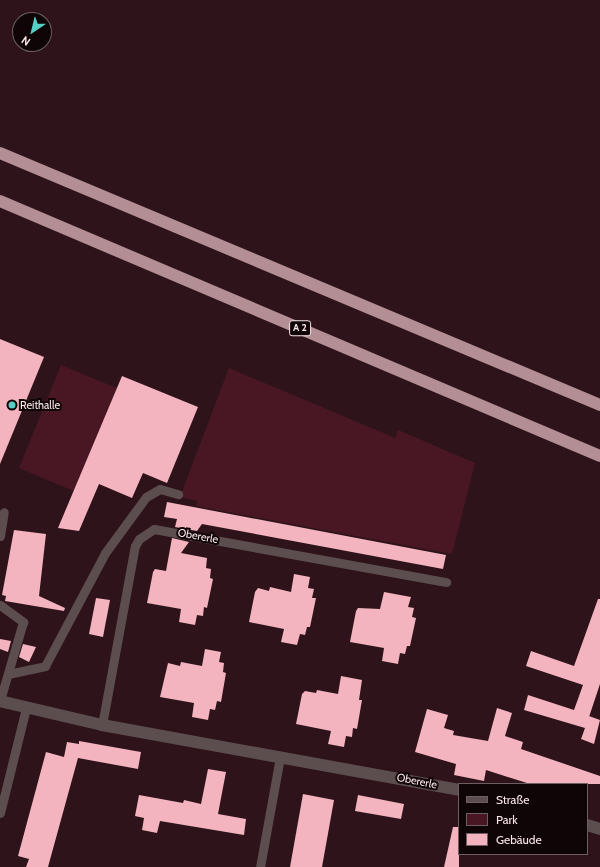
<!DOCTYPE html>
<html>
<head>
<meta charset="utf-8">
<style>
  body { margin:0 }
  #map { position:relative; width:600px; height:867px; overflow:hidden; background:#2e141a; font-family:Cabin,sans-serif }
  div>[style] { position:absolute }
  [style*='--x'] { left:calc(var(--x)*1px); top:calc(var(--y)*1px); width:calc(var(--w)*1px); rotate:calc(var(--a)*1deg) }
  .green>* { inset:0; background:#491724 }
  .building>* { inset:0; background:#f3b3bf }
  .lane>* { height:9px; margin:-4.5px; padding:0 4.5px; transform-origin:4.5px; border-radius:4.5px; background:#5c4d4f }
  .street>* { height:12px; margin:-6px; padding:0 6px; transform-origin:6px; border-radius:6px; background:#5c4d4f }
  .highway>* { height:12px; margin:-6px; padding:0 6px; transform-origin:6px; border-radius:6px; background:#b38f95 }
  .dots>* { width:11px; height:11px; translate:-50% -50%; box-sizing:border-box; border:2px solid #0f0406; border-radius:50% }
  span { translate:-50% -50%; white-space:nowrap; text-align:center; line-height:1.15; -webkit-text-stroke:4px #0f0406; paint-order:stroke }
  .shield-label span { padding:1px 3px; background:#0f0406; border:1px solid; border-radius:3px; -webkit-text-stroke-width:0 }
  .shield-label { font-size:10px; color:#fbe7ea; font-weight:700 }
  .poi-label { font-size:11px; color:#fbe7ea }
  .left { translate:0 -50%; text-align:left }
  .street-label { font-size:11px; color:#fbe7ea }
  .legend { position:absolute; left:458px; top:783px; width:130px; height:72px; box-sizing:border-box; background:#0f0406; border:1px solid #6d5f61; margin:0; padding:5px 7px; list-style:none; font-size:12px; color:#fbe7ea }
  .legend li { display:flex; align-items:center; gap:8px; height:20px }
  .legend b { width:20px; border:1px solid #6d5f61 }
  .north { position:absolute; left:12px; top:12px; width:40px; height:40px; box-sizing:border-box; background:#0f0406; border:1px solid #6d5f61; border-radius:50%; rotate:215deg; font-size:11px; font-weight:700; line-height:16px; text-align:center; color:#fbe7ea }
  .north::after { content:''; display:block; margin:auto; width:14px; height:18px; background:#56cec3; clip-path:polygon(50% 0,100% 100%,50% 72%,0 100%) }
</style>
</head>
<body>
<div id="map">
  <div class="green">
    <div style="clip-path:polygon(61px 365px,117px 388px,74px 491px,19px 468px)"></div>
    <div style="clip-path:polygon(229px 368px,395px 438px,398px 430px,475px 463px,452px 554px,196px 506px,197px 501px,180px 497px)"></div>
  </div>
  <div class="building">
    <div style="clip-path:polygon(0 339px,44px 357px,0 464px)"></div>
    <div style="clip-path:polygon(122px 376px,198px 407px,167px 483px,143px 473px,132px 498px,99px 484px,79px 531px,58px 528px)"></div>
    <div style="clip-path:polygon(167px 502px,446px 555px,443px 569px,202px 524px,197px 531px,175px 527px,177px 519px,164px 517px)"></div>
    <div style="clip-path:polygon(14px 530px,46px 534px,39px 596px,65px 608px,64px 611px,5px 601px,6px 596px,2px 595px)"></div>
    <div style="clip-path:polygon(172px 538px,189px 542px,181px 553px,207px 558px,206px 568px,211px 569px,210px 578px,213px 579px,207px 608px,204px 607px,203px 616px,197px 615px,195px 625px,179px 622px,181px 609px,147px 603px,153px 572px,155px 569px,166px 571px)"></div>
    <div style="clip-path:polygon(294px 574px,310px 577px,308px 588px,314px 589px,312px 598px,316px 598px,310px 627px,307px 627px,305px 635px,300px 634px,297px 645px,281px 642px,284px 629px,249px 622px,255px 592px,258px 588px,269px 591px,270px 587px,291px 592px)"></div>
    <div style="clip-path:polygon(384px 592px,411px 597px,408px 607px,414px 608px,412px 617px,416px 618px,410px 646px,407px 646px,405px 654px,400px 653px,398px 664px,382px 661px,384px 648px,350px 642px,356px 611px,358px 608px,380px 609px)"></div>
    <div style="clip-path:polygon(96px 598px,110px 600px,103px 637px,89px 634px)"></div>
    <div style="clip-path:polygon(598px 599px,600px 599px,600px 684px,587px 723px,589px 716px,600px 720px,594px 744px,581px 739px,585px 728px,524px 710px,528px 695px,574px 710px,583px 685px,526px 666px,531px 651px,574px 666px)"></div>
    <div style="clip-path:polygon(0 639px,11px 641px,8px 652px,0 649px)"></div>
    <div style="clip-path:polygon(23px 644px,36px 647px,29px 662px,19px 657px)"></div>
    <div style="clip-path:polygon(205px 649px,221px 652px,219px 662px,224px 663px,223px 672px,226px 673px,221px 702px,217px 701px,215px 710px,210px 709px,208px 720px,192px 717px,194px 703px,160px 697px,168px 663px,180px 666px,181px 662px,202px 666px)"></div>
    <div style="clip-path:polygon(341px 676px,362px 680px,359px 700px,362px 700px,357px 729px,353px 728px,352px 737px,346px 736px,344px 747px,328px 744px,331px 731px,296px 724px,302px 694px,305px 691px,316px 693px,317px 690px,338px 694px)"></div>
    <div style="clip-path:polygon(497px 708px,512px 713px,505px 736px,523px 742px,521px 749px,600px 776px,600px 784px,530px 784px,486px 770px,484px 781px,454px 775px,456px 764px,415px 752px,427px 709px,448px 715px,444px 728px,454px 731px,453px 735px,488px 741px)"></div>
    <div style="clip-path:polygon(79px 741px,141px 752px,138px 769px,78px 758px,48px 867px,26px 867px,29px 859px,18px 856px,46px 752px,64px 757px,67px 742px,79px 744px)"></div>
    <div style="clip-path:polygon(208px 769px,226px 772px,218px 814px,246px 819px,244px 835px,160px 821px,157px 833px,142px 830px,144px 818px,135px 816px,139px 795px,183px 803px,184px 800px,201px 804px)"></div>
    <div style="clip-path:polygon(303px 794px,334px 800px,322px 867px,290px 867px)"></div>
    <div style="clip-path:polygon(358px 795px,404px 804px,401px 819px,355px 811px)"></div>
    <div style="clip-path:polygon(453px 827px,459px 827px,459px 867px,444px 867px)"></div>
  </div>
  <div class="lane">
    <div style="--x:0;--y:536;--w:24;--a:-81"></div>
    <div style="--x:0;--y:605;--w:29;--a:36"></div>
    <div style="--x:23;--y:622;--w:81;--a:106.4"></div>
    <div style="--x:8;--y:674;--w:38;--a:-12"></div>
    <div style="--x:45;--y:666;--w:128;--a:-62"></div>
    <div style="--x:105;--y:553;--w:69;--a:-53.8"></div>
    <div style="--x:146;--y:497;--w:16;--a:-30"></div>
    <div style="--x:160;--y:489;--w:19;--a:16"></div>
    <div style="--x:102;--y:725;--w:182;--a:-79.6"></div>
    <div style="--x:135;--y:546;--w:8;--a:-60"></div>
    <div style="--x:139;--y:539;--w:18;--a:-34"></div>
    <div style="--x:154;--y:529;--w:297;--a:10.3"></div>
    <div style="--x:0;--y:813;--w:108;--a:-76.1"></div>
    <div style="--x:260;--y:867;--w:112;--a:-79.7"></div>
  </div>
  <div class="street">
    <div style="--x:0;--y:701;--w:105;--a:13.2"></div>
    <div style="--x:102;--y:725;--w:363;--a:10.3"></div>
    <div style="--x:587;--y:825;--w:14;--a:17"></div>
  </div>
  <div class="highway">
    <div style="--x:0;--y:153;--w:651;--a:22.78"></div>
    <div style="--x:0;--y:201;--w:652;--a:23.03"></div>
  </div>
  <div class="dots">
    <div style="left:12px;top:405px;background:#56cec3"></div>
  </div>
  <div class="shield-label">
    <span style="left:300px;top:328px">A 2</span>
  </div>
  <div class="poi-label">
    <span class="left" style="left:20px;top:405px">Reithalle</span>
  </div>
  <div class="street-label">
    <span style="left:198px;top:536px;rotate:10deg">Obererle</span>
    <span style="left:417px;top:781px;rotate:11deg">Obererle</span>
  </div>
  <ul class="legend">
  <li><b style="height:5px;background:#5c4d4f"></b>Straße</li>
  <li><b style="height:11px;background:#491724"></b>Park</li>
  <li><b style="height:11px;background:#f3b3bf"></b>Gebäude</li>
  </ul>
  <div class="north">N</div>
</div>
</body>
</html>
